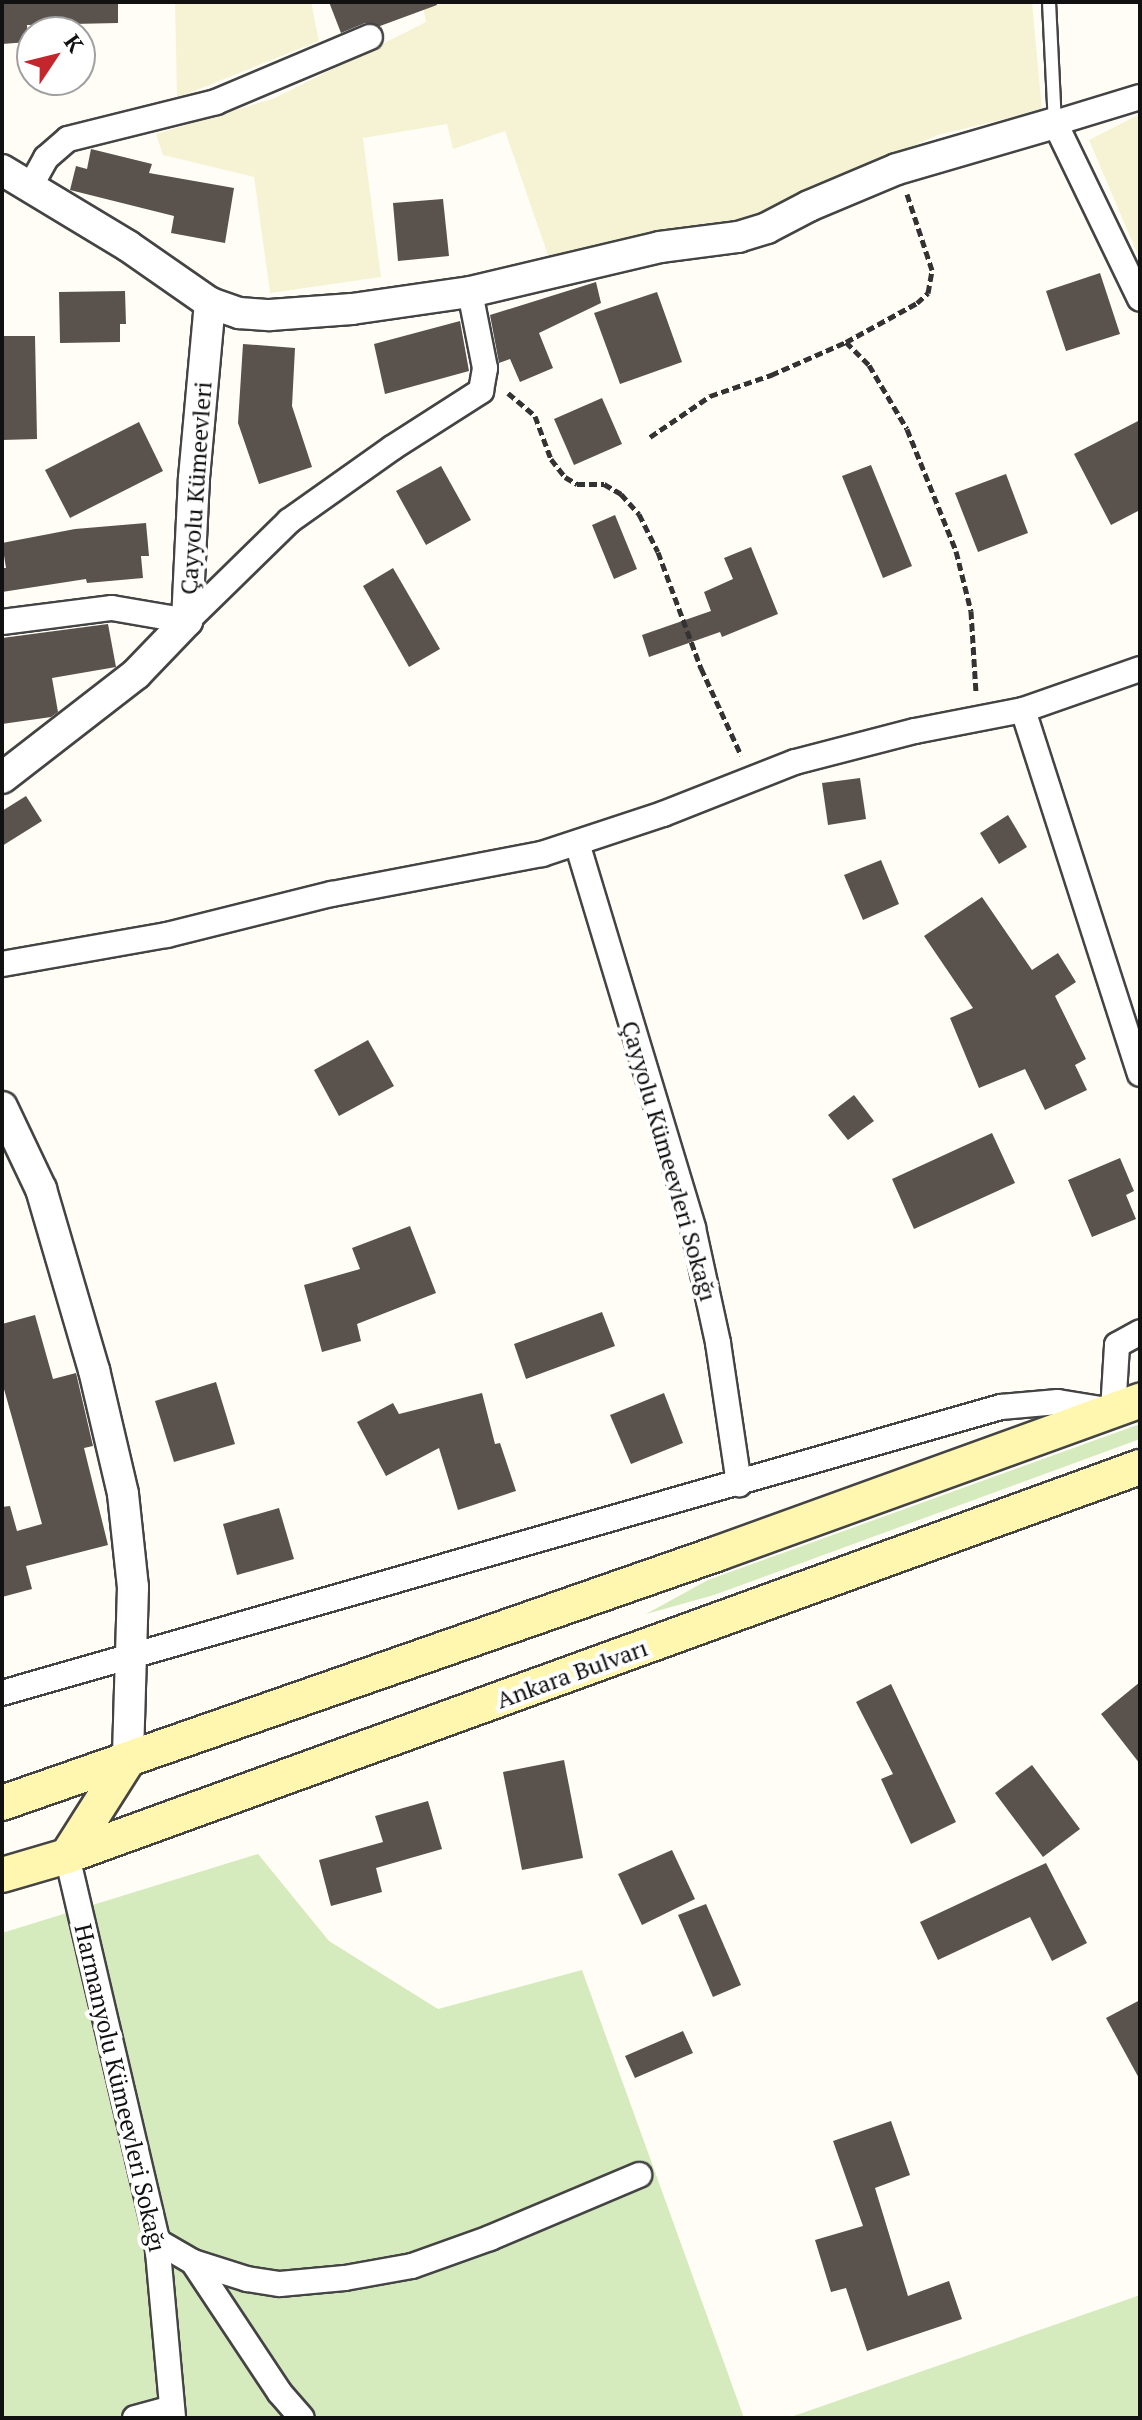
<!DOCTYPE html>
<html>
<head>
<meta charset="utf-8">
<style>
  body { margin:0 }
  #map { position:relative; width:1142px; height:2420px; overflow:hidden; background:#fffdf5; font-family:"PT Serif",serif }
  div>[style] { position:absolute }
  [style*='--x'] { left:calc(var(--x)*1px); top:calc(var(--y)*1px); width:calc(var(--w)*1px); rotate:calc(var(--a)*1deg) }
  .farmland>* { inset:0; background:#f6f3d4 }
  .green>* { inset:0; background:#d5ebbd }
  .building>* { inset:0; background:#5a524d }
  .path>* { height:5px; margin-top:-2.5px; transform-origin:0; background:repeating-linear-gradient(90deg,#333 0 8px,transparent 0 12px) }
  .roads { filter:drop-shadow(2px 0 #444) drop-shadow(-2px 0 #444) drop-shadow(0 2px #444) drop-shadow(0 -2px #444) }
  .service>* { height:12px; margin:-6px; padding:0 6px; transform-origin:6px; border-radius:6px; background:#fff }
  .minor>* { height:24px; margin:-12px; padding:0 12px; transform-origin:12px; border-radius:12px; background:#fff }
  .tertiary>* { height:30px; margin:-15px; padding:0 15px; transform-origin:15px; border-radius:15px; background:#fff }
  .secondary>* { height:34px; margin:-17px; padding:0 17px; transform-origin:17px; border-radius:17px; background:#fff6b0 }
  span { translate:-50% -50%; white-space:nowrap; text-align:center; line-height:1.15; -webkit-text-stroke:8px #fff; paint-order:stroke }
  .street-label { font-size:24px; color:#111 }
  .frame { position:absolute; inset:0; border:4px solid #111; pointer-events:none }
  .north { position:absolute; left:16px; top:16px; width:80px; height:80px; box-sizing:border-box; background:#fff; border:2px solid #a0a0a0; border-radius:50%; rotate:55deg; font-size:22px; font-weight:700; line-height:32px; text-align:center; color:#111 }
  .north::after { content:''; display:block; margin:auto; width:28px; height:36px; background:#c4262e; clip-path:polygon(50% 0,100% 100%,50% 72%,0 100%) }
</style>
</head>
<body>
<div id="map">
  <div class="farmland">
    <div style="clip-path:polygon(175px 2px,311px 2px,319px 41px,177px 98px)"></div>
    <div style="clip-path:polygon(422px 2px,1032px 2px,1042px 110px,938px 135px,740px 223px,636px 236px,549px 258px,505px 131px,453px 149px,447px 124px,363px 138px,381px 277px,270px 293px,254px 177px,163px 155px,156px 134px,275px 98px,426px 22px)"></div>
    <div style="clip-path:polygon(1140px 114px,1140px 260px,1089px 140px)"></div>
  </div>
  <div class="green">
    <div style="clip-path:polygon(1140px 1424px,1140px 1439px,714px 1595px,646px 1614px,708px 1580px)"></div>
    <div style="clip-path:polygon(258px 1854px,329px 1941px,438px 2009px,582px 1970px,744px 2418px,2px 2418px,2px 1933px)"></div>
    <div style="clip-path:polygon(1140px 2295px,1140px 2418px,788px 2418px)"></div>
  </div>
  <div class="building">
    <div style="clip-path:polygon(2px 2px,118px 2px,118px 23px,27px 25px,28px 42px,2px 44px)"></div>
    <div style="clip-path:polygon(329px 2px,436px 2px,437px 5px,380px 26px,365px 23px,341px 33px)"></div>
    <div style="clip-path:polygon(91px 149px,152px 164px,149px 173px,234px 188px,225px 243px,171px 233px,174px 216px,70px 190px,76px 166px,87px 169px)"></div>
    <div style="clip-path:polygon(443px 199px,449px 256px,398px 261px,393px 203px)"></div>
    <div style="clip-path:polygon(1100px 273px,1120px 334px,1066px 351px,1046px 291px)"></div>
    <div style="clip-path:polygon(596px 282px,601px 303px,539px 333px,553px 368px,520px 382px,510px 359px,499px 363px,490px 315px)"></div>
    <div style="clip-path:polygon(125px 291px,126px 324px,120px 324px,120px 342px,60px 343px,59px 292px)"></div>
    <div style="clip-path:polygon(657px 292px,682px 362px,620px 384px,594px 313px)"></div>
    <div style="clip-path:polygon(460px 321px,469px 371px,385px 394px,374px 344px)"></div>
    <div style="clip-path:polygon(2px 336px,35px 336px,37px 439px,2px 440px)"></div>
    <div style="clip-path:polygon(243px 344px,295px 348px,292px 406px,312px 467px,259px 484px,238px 423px)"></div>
    <div style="clip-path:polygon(602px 398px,622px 444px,574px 465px,554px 419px)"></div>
    <div style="clip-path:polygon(1140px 420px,1140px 510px,1111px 525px,1074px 454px)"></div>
    <div style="clip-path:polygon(139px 422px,163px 471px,70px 518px,45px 470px)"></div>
    <div style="clip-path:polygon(871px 465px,912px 566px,883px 578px,842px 476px)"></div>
    <div style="clip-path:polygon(441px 466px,471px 520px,426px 545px,396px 491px)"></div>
    <div style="clip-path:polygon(1006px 474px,1028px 533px,978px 552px,955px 493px)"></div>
    <div style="clip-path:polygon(615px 515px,637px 569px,614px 579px,592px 525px)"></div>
    <div style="clip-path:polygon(146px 523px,149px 556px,141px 556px,143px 578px,87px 583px,86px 579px,2px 592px,2px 568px,6px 568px,2px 543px,75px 529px)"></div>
    <div style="clip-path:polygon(751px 547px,778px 614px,722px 637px,720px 632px,649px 657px,642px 635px,711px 611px,704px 592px,733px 579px,724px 558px)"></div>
    <div style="clip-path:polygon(393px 568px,440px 649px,409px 667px,363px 586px)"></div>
    <div style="clip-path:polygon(108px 624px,116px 667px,52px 678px,58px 712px,51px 717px,2px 724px,2px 638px)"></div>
    <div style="clip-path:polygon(860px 778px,866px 819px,828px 825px,822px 783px)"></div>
    <div style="clip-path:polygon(26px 796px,42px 821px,2px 846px,2px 811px)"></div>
    <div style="clip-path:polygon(1008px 815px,1027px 847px,999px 864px,980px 833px)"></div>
    <div style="clip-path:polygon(881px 860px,899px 904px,863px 920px,844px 875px)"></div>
    <div style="clip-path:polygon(982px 897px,1032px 970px,1058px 953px,1076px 982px,1055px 996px,1086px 1059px,1075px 1065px,1087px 1090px,1045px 1110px,1025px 1069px,979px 1088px,950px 1018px,973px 1008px,924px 936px)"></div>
    <div style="clip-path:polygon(368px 1040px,394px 1086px,339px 1116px,314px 1070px)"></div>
    <div style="clip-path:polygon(854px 1095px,874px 1121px,848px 1140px,828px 1115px)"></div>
    <div style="clip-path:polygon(992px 1133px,1015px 1183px,914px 1229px,892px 1179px)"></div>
    <div style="clip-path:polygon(1120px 1158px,1134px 1191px,1126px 1195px,1136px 1219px,1092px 1237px,1068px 1180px)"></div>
    <div style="clip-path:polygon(410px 1226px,436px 1293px,357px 1324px,361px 1341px,322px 1352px,304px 1285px,360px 1269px,352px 1248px)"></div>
    <div style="clip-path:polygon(602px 1312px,615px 1346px,526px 1379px,514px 1344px)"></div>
    <div style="clip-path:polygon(35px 1315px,53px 1379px,76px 1373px,93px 1446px,84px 1448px,108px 1545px,26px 1566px,32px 1589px,2px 1597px,2px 1507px,10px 1506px,17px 1531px,42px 1524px,2px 1382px,2px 1324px)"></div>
    <div style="clip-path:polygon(216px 1382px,235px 1444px,174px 1462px,155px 1401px)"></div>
    <div style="clip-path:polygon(482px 1393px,495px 1444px,500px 1443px,516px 1491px,458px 1510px,439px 1448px,386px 1476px,357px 1422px,393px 1403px,399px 1414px)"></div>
    <div style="clip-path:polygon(664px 1393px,683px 1443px,631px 1464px,610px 1415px)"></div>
    <div style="clip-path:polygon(279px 1508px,294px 1559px,237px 1575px,223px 1524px)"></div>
    <div style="clip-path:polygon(1140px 1682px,1140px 1764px,1101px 1714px)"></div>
    <div style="clip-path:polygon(891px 1684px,956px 1822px,911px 1844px,881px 1779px,893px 1774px,856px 1702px)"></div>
    <div style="clip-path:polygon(564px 1760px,583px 1858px,522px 1870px,503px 1772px)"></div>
    <div style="clip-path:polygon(1032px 1765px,1080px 1829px,1043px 1857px,995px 1793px)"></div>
    <div style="clip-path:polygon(428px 1801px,442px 1849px,376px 1868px,382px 1892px,331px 1906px,319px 1860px,383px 1842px,375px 1816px)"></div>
    <div style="clip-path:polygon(672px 1850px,695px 1899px,642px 1925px,618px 1874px)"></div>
    <div style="clip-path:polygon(1046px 1863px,1087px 1943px,1052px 1961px,1030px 1917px,938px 1960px,920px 1922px)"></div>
    <div style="clip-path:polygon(706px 1904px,741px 1985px,713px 1997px,678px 1915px)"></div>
    <div style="clip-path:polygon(1140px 2000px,1140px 2080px,1106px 2018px)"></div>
    <div style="clip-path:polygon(683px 2031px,693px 2053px,635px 2078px,625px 2056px)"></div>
    <div style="clip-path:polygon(891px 2121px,910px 2175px,875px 2188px,908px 2296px,949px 2281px,962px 2319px,867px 2351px,846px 2288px,831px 2292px,815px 2240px,863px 2226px,833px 2141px)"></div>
  </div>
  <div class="path">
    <div style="--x:846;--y:342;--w:33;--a:45"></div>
    <div style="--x:869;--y:365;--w:74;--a:59.3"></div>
    <div style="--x:907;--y:429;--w:131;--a:68.1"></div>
    <div style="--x:956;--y:551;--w:62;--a:76"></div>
    <div style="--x:971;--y:611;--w:82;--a:86.5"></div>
    <div style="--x:508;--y:393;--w:35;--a:40"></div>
    <div style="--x:535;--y:416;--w:46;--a:69.6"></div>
    <div style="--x:551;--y:459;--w:23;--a:52"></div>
    <div style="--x:565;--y:477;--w:14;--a:30"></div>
    <div style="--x:577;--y:484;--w:27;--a:0"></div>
    <div style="--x:604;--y:484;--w:20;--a:30"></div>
    <div style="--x:621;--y:494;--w:27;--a:48"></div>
    <div style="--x:639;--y:514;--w:42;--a:63.4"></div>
    <div style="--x:658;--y:552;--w:124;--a:69.7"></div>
    <div style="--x:701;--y:668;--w:96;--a:65.3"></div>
    <div style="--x:650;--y:437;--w:73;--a:-34.3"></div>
    <div style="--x:710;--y:396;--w:65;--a:-19"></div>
    <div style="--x:771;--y:375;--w:82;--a:-23.7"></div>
    <div style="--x:846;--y:342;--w:81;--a:-28.8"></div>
    <div style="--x:917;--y:303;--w:15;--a:-42"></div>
    <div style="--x:928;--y:293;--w:23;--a:-80"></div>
    <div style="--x:932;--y:270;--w:80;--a:-108.2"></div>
  </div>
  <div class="roads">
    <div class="service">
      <div style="--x:1049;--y:2;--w:121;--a:87.2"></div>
    </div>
    <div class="minor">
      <div style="--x:1140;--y:97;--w:89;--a:163"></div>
      <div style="--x:1055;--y:123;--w:195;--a:64.2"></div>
      <div style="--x:30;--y:187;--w:33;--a:-61"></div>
      <div style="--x:46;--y:158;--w:29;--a:-41"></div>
      <div style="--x:68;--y:139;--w:153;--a:-14"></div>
      <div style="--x:216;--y:102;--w:167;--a:-22.9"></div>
      <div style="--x:2;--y:622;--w:111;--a:-7.3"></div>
      <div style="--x:112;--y:608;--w:76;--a:9.8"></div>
      <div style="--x:187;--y:621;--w:143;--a:-44.4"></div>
      <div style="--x:289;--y:521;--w:126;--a:-35.3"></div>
      <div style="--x:392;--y:448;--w:106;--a:-32.6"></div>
      <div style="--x:481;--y:391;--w:23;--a:-80"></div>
      <div style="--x:485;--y:368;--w:77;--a:-101.2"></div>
      <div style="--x:1023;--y:710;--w:382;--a:72.2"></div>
      <div style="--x:577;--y:843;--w:402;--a:73.2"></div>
      <div style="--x:693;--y:1228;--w:118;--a:77.7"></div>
      <div style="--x:718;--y:1343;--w:143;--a:81.5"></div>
      <div style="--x:2;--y:964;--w:168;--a:-10"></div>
      <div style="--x:167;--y:935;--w:170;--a:-14"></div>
      <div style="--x:332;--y:894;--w:214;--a:-10.8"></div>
      <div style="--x:542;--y:854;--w:127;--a:-18.3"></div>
      <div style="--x:663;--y:814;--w:142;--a:-21.5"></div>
      <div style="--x:795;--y:762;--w:124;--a:-14.5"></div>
      <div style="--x:915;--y:731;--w:110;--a:-11"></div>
      <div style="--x:1023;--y:710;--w:124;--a:-19.3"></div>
      <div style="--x:2;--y:1693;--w:1039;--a:-15.98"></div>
      <div style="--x:1001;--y:1407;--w:57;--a:-5"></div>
      <div style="--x:1058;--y:1402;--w:56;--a:9.3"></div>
      <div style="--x:1113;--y:1411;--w:66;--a:-86.5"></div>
      <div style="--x:1117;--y:1345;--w:26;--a:-29"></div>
      <div style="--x:67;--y:1856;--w:395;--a:76.8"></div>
      <div style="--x:157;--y:2241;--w:178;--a:84.8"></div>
      <div style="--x:157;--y:2241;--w:42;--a:30.3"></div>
      <div style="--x:193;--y:2262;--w:57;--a:17.5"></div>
      <div style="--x:247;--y:2279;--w:33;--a:9"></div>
      <div style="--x:280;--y:2284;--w:65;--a:-5.3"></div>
      <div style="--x:345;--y:2278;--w:68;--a:-10.2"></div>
      <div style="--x:412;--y:2266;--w:83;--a:-19.7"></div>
      <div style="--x:490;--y:2238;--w:162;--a:-22.9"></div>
      <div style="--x:193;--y:2262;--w:157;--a:56.4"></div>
      <div style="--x:280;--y:2393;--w:33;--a:49"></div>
      <div style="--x:135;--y:2418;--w:38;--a:-15"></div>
    </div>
    <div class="tertiary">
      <div style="--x:2;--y:170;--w:147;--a:31.1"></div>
      <div style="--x:128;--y:246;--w:100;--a:34.8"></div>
      <div style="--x:210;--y:303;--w:31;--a:19"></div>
      <div style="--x:239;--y:313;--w:31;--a:4"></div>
      <div style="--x:270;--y:315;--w:82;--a:-4.2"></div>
      <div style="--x:352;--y:309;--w:119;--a:-8.2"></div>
      <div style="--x:470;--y:292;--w:195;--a:-13.3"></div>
      <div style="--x:660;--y:247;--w:79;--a:-7.3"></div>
      <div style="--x:738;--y:237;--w:30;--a:-17"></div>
      <div style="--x:767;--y:228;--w:47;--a:-27.6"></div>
      <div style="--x:809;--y:206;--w:95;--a:-22.8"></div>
      <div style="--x:897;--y:169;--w:165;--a:-16.2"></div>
      <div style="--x:2;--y:778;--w:170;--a:-37.8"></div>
      <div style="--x:136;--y:674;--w:74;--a:-46.1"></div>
      <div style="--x:187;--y:621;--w:143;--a:-87.2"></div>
      <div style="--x:194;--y:478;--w:176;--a:-84.8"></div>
      <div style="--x:2;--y:1107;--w:91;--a:64.6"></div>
      <div style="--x:41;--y:1189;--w:189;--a:73.7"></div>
      <div style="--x:94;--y:1370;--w:127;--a:76.8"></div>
      <div style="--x:123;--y:1494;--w:94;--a:83.9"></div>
      <div style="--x:133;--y:1587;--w:173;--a:91.7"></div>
    </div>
    <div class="secondary">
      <div style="--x:2;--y:1803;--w:759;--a:-19.22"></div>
      <div style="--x:719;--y:1553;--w:448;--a:-19.9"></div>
      <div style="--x:67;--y:1856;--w:114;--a:-57.6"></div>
      <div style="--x:2;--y:1875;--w:68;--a:-16.3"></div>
      <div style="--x:67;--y:1856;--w:1141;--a:-19.93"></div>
    </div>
  </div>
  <div class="street-label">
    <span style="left:196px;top:488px;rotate:-86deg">Çayyolu Kümeevleri</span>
    <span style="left:669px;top:1161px;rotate:74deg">Çayyolu Kümeevleri Sokağı</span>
    <span style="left:572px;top:1674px;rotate:-20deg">Ankara Bulvarı</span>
    <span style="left:120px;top:2088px;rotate:77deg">Harmanyolu Kümeevleri Sokağı</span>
  </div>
  <div class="frame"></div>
  <div class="north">K</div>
</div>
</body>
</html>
